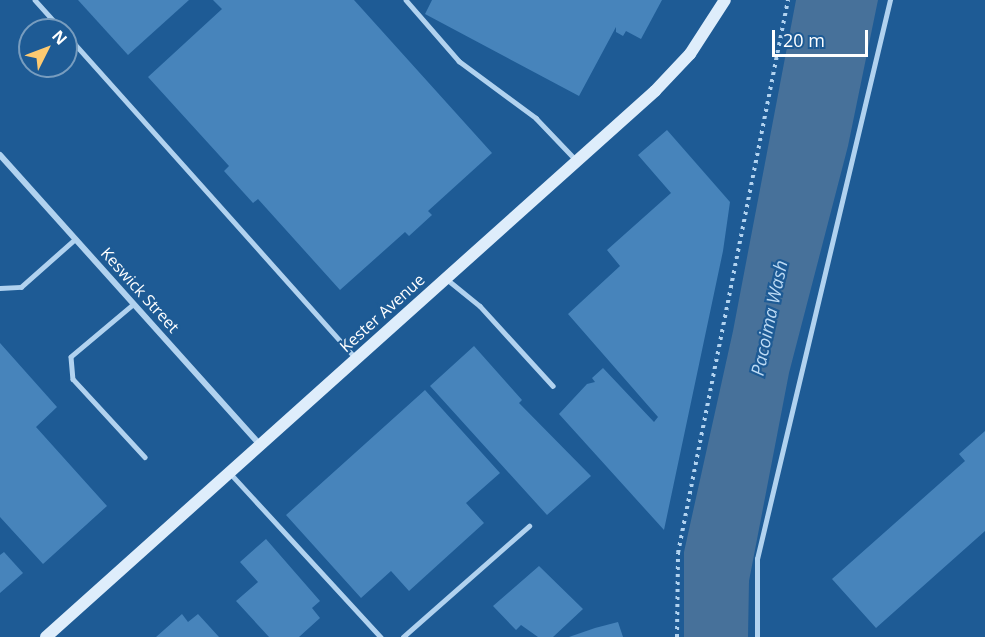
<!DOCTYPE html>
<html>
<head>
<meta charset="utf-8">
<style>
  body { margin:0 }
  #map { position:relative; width:985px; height:637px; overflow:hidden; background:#1e5b95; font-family:"Open Sans",sans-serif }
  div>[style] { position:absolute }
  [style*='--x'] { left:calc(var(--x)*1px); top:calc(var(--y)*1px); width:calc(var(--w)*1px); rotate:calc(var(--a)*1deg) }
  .water>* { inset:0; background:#47719a }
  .building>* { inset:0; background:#4784bb }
  .path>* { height:4px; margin-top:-2px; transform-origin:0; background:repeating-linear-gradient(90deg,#b1d2ef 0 3px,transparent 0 7.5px) }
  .lane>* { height:4.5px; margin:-2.25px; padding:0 2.25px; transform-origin:2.25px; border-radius:2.25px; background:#b1d2ef }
  .street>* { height:6px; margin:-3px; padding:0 3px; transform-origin:3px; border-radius:3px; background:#b1d2ef }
  .secondary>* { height:12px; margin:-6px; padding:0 6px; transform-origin:6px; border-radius:6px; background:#deedfb }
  span { translate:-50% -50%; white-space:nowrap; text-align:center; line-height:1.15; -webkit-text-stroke:4.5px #1e5b95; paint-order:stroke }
  .street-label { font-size:16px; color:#fff }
  .water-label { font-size:18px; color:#bddbf5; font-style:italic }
  .north { position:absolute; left:18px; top:18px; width:60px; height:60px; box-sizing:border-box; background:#1e5b95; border:2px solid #789dbf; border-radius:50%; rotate:48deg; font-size:16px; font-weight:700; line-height:24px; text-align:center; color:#fff }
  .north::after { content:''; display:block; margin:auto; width:21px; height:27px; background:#fdca71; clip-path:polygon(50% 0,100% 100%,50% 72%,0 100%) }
  .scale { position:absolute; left:772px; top:30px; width:96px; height:27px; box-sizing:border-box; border:3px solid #fff; border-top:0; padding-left:8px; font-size:18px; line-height:21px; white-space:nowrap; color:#fff; -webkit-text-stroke:4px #1e5b95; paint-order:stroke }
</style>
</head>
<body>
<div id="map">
  <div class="water">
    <div style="clip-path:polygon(796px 0,878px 0,848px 146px,789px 373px,749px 581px,748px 637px,684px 637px,684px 552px,733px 331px)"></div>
  </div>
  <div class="building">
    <div style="clip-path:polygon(78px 0,189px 0,128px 55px)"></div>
    <div style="clip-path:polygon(213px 0,354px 0,492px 153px,428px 211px,432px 215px,409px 236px,405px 232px,340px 290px,258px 199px,253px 203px,224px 171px,229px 166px,148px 77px,222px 9px)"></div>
    <div style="clip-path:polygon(432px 0,662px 0,641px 39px,626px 31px,623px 36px,616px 32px,616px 27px,579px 96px,425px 14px)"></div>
    <div style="clip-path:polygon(667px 130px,730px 202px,723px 251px,664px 530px,559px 414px,587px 384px,595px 382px,592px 378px,603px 368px,654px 422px,658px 417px,568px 314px,620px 266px,607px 250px,671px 193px,638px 155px)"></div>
    <div style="clip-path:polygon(0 343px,57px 407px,36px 427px,107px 506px,43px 564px,0 517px)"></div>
    <div style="clip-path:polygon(474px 346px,522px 400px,519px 403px,591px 476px,547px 515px,430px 386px)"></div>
    <div style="clip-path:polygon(425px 390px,500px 473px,466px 503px,484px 523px,409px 591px,391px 571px,361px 598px,286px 515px)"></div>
    <div style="clip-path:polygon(985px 431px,985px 531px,876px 628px,832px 579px,965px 461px,959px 454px)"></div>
    <div style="clip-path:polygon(266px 539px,320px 601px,312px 608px,320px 618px,299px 637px,269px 637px,236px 601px,258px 582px,240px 562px)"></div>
    <div style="clip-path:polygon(4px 552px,23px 573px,0 593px,0 555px)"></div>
    <div style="clip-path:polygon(539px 566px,583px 609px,553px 637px,538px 637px,521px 625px,516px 630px,493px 606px)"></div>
    <div style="clip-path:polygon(182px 614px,188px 622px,198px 614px,219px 637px,156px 637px)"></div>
    <div style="clip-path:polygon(618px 622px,623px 637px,569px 637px,595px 628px)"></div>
  </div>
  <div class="path">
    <div style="--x:677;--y:637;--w:84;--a:-89.3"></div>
    <div style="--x:678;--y:553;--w:564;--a:-78.75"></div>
  </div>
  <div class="lane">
    <div style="--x:35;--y:0;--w:40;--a:48"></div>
    <div style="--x:406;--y:0;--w:81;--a:49"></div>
    <div style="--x:459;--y:61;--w:96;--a:36.5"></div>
    <div style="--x:536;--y:118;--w:58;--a:46.4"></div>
    <div style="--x:66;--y:34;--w:435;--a:48.2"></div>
    <div style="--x:448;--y:280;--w:41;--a:39.1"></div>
    <div style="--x:480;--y:306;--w:108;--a:47.6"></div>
    <div style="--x:0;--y:288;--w:21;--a:-3"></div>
    <div style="--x:21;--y:287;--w:72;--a:-41.6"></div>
    <div style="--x:134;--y:304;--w:82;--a:139.9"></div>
    <div style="--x:71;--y:357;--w:22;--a:85"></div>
    <div style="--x:73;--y:379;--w:106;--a:47.3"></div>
    <div style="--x:230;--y:473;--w:223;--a:47.4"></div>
    <div style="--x:403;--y:637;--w:168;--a:-41.4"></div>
    <div style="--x:757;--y:637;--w:78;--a:-90"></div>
    <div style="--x:757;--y:559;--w:575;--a:-76.62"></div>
  </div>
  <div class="street">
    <div style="--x:0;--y:155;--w:388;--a:48.1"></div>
  </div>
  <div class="secondary">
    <div style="--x:46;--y:637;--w:818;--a:-41.88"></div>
    <div style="--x:655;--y:91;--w:51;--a:-46.6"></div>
    <div style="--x:690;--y:54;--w:64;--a:-57.1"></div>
  </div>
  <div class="street-label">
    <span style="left:140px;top:290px;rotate:48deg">Keswick Street</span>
    <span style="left:382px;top:313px;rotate:-42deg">Kester Avenue</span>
  </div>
  <div class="water-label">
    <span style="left:769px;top:318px;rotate:-78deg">Pacoima Wash</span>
  </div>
  <div class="north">N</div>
  <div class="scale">20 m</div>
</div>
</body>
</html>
